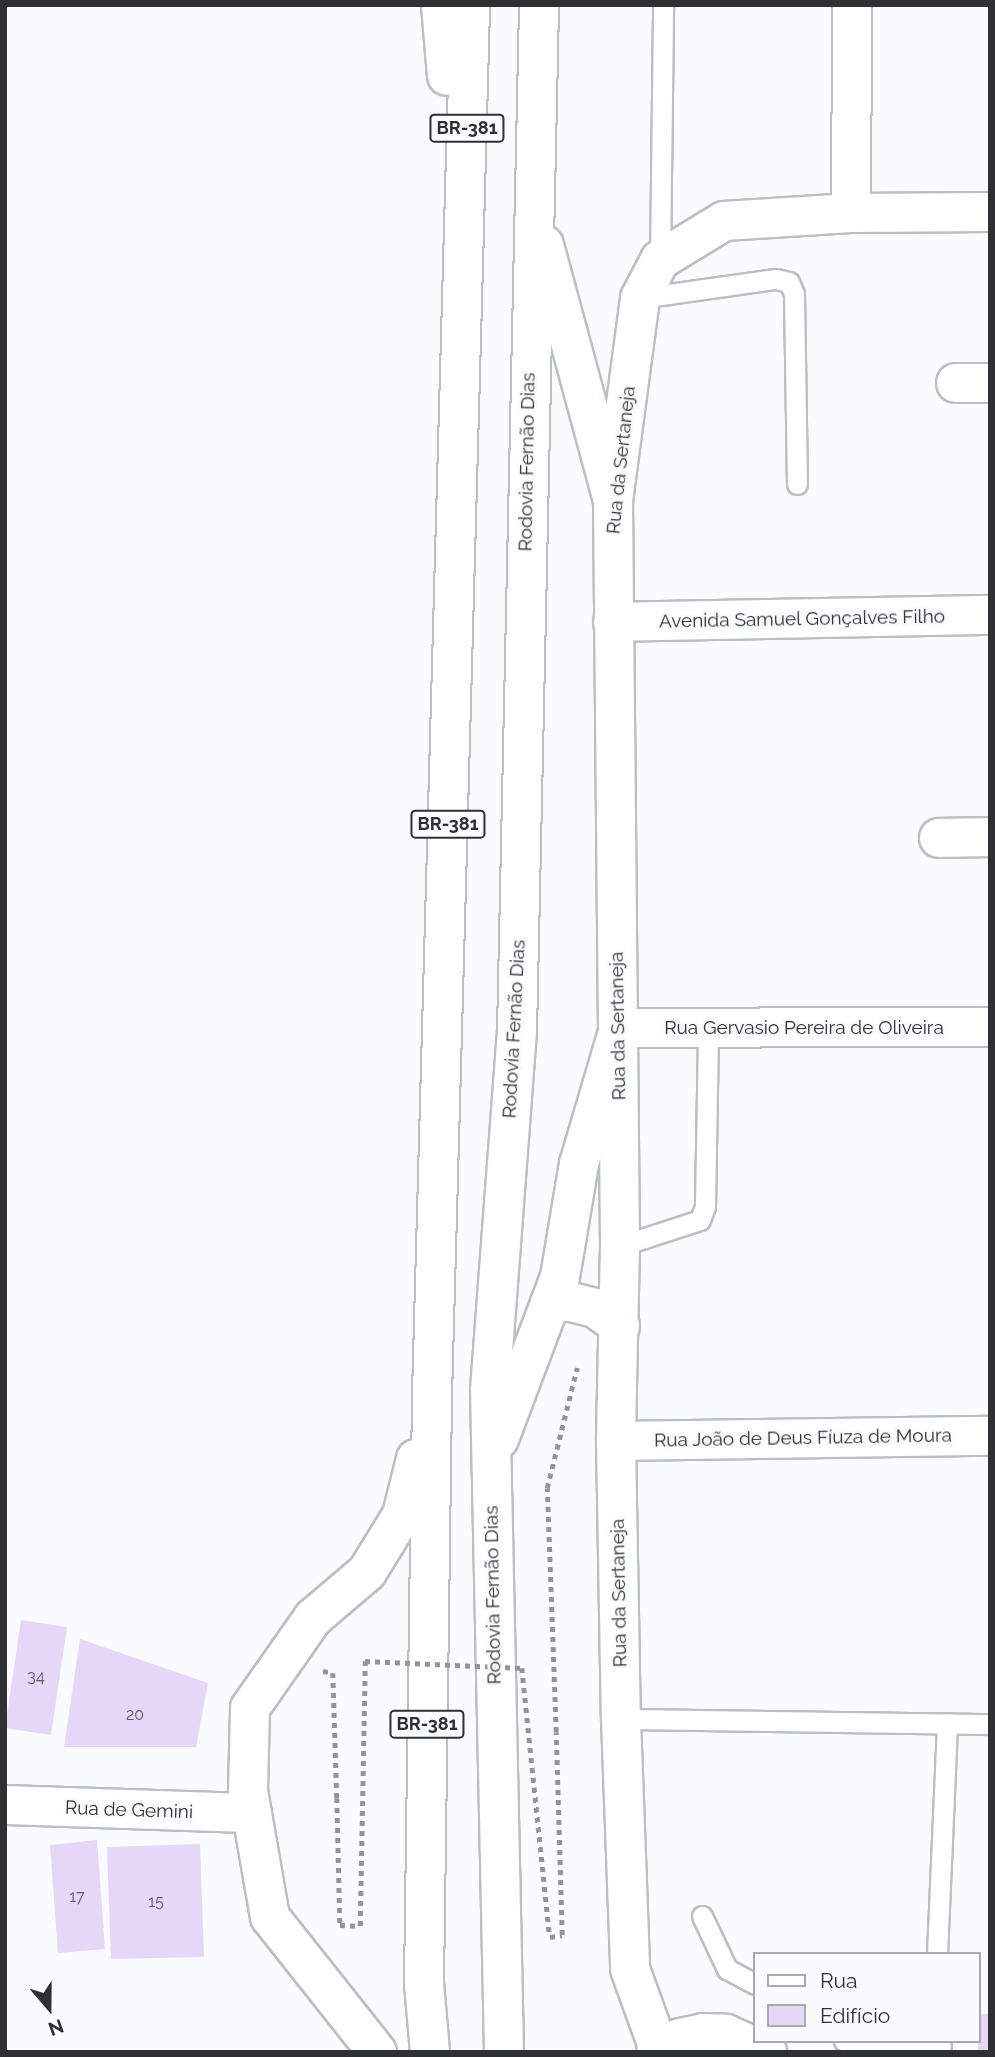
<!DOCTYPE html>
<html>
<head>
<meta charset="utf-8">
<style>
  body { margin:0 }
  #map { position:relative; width:995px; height:2057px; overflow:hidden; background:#f9fbfe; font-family:Raleway,sans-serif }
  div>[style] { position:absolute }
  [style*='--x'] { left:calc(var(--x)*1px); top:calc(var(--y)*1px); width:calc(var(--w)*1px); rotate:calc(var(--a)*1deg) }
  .building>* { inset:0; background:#e6d6f8 }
  .path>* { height:4.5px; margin-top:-2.25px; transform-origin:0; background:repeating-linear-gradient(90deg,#929497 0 5px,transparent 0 10px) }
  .roads { filter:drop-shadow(2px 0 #b9bfc5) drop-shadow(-2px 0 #b9bfc5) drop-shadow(0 2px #b9bfc5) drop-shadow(0 -2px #b9bfc5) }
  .lane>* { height:19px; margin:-9.5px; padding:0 9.5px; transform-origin:9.5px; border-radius:9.5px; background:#fff }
  .street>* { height:38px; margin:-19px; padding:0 19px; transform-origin:19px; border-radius:19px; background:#fff }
  .secondary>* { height:38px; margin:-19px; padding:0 19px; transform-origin:19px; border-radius:19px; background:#fff }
  .highway>* { height:38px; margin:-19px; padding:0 19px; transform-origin:19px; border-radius:19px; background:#fff }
  .path-bridge>* { height:4.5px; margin-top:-2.25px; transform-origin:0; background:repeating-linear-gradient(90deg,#929497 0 5px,transparent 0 10px) }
  span { translate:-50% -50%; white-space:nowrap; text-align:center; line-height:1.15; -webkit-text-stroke:6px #f9fbfe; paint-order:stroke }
  .number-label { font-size:16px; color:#5c5a64 }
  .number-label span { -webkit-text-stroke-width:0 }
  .shield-label span { padding:2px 5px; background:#f9fbfe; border:2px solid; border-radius:5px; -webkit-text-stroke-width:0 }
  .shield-label { font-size:18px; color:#2e3133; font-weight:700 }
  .street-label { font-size:19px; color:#2e3133 }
  .frame { position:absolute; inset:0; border:7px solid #2e3133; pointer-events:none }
  .legend { position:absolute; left:753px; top:1952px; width:228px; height:91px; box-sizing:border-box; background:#f9fbfe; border:2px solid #a8aaad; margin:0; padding:9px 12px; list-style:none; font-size:21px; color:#2e3133 }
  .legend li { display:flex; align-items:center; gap:14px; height:35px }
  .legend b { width:35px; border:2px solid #a8aaad }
  .north { position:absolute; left:14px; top:1973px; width:70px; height:70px; -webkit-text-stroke:5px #f9fbfe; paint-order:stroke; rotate:160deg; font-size:19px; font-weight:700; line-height:28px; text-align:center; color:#2e3133 }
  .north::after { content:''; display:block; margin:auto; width:24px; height:32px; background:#2e3133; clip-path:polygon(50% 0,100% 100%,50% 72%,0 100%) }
</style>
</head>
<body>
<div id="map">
  <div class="building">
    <div style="clip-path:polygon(21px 1620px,67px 1627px,51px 1735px,5px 1728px)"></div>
    <div style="clip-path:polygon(80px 1639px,208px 1683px,196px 1747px,64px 1747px)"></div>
    <div style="clip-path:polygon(97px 1840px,105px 1949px,58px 1953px,50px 1845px)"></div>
    <div style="clip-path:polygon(200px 1844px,204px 1957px,111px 1959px,107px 1847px)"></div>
    <div style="clip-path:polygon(979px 2014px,990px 2014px,990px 2052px,978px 2052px)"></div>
  </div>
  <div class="path">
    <div style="--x:323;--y:1671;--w:10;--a:11"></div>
    <div style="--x:333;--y:1673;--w:125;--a:88.2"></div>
    <div style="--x:556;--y:1732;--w:244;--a:-92.1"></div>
    <div style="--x:547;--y:1488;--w:124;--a:-76"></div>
  </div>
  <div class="roads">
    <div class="lane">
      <div style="--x:660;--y:260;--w:255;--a:-89.3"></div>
      <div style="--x:640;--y:298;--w:137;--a:-8"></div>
      <div style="--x:776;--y:279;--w:13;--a:13"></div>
      <div style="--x:789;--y:282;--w:13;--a:67"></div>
      <div style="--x:794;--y:294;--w:190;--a:89.1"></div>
      <div style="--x:620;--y:1246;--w:84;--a:-18"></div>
      <div style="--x:700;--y:1220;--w:15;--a:-70"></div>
      <div style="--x:705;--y:1206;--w:178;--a:-89"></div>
      <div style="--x:621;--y:1719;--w:369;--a:0.8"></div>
      <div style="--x:702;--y:1916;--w:59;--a:64.7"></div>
      <div style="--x:727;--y:1969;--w:32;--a:28"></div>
      <div style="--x:937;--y:1954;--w:231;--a:-87.5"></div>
      <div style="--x:844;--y:2041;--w:97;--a:3"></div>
    </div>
    <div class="street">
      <div style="--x:851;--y:213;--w:208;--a:-89.7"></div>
      <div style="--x:956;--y:383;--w:34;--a:0"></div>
      <div style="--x:613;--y:501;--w:205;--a:-82.4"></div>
      <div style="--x:640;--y:298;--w:43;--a:-62.2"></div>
      <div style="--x:660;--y:260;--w:75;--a:-31.4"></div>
      <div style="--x:724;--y:221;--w:127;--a:-3.6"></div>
      <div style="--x:851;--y:213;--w:139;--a:-0.4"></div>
      <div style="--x:613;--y:622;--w:377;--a:-1.1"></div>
      <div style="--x:939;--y:838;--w:51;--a:-1.1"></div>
      <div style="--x:619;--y:1028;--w:371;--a:-0.2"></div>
      <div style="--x:616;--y:1441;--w:374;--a:-0.8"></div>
    </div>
    <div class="secondary">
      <div style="--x:613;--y:501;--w:745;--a:89.46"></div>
      <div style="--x:620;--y:1246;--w:195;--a:91.2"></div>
      <div style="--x:616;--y:1441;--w:278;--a:89"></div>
      <div style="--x:621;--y:1719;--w:250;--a:87.9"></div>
      <div style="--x:630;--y:1969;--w:85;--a:70.1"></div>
      <div style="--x:5;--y:1805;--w:247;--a:1.9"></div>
      <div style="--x:656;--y:2052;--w:28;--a:-30"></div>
      <div style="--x:680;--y:2038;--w:24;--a:-12"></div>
      <div style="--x:703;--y:2033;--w:23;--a:2"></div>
      <div style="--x:726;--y:2034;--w:45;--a:23.7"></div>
    </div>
    <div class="highway">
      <div style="--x:441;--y:5;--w:71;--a:85.2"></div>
      <div style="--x:544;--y:245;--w:265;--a:74.9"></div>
      <div style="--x:550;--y:1303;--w:21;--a:-3"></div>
      <div style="--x:571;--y:1302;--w:25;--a:14"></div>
      <div style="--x:595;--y:1308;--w:31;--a:36"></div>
      <div style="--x:499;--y:1439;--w:173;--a:-69.4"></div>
      <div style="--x:560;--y:1277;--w:115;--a:-80.5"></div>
      <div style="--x:579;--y:1164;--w:142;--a:-73.6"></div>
      <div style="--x:377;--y:2052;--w:172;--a:-128.4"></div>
      <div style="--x:270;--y:1917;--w:128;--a:-99.9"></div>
      <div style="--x:248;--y:1791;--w:83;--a:-88.6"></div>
      <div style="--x:250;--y:1708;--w:110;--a:-55"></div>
      <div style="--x:313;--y:1618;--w:71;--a:-40.4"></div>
      <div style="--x:367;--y:1572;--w:67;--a:-58.4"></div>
      <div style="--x:402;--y:1515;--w:58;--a:-76"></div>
      <div style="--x:430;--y:2052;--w:68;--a:-95"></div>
      <div style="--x:424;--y:1984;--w:589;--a:-89.22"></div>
      <div style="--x:432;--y:1395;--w:1391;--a:-88.43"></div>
      <div style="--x:504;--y:2052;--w:662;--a:-91.21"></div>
      <div style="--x:490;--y:1390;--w:359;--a:-85.7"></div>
      <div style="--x:517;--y:1032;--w:1027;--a:-88.77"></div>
    </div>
  </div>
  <div class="path-bridge">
    <div style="--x:337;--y:1798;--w:127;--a:88.6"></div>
    <div style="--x:340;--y:1925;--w:20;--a:3"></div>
    <div style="--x:360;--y:1926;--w:265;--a:-88.9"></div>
    <div style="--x:365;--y:1661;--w:157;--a:2.6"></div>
    <div style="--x:522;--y:1668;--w:270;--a:84.1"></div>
    <div style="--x:550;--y:1937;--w:12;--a:-9"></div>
    <div style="--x:562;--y:1935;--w:203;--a:-91.7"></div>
  </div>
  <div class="number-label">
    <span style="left:36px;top:1677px">34</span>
    <span style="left:135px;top:1715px">20</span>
    <span style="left:77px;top:1897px">17</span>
    <span style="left:156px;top:1902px">15</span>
  </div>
  <div class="shield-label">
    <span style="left:467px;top:128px">BR-381</span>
    <span style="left:448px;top:824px">BR-381</span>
    <span style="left:427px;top:1724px">BR-381</span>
  </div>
  <div class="street-label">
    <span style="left:621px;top:460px;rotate:-84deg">Rua da Sertaneja</span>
    <span style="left:527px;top:462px;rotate:-89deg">Rodovia Fernão Dias</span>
    <span style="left:802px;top:619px;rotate:-1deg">Avenida Samuel Gonçalves Filho</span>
    <span style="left:618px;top:1026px;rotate:-91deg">Rua da Sertaneja</span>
    <span style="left:804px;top:1028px">Rua Gervasio Pereira de Oliveira</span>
    <span style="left:514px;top:1029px;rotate:-87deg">Rodovia Fernão Dias</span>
    <span style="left:803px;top:1438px;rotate:-1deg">Rua João de Deus Fíuza de Moura</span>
    <span style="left:619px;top:1593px;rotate:-91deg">Rua da Sertaneja</span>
    <span style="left:493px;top:1595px;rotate:-91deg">Rodovia Fernão Dias</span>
    <span style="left:129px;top:1810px;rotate:2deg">Rua de Gemini</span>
  </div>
  <div class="frame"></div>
  <ul class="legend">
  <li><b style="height:9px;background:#fff"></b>Rua</li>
  <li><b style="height:19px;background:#e6d6f8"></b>Edifício</li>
  </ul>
  <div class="north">N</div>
</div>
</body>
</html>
